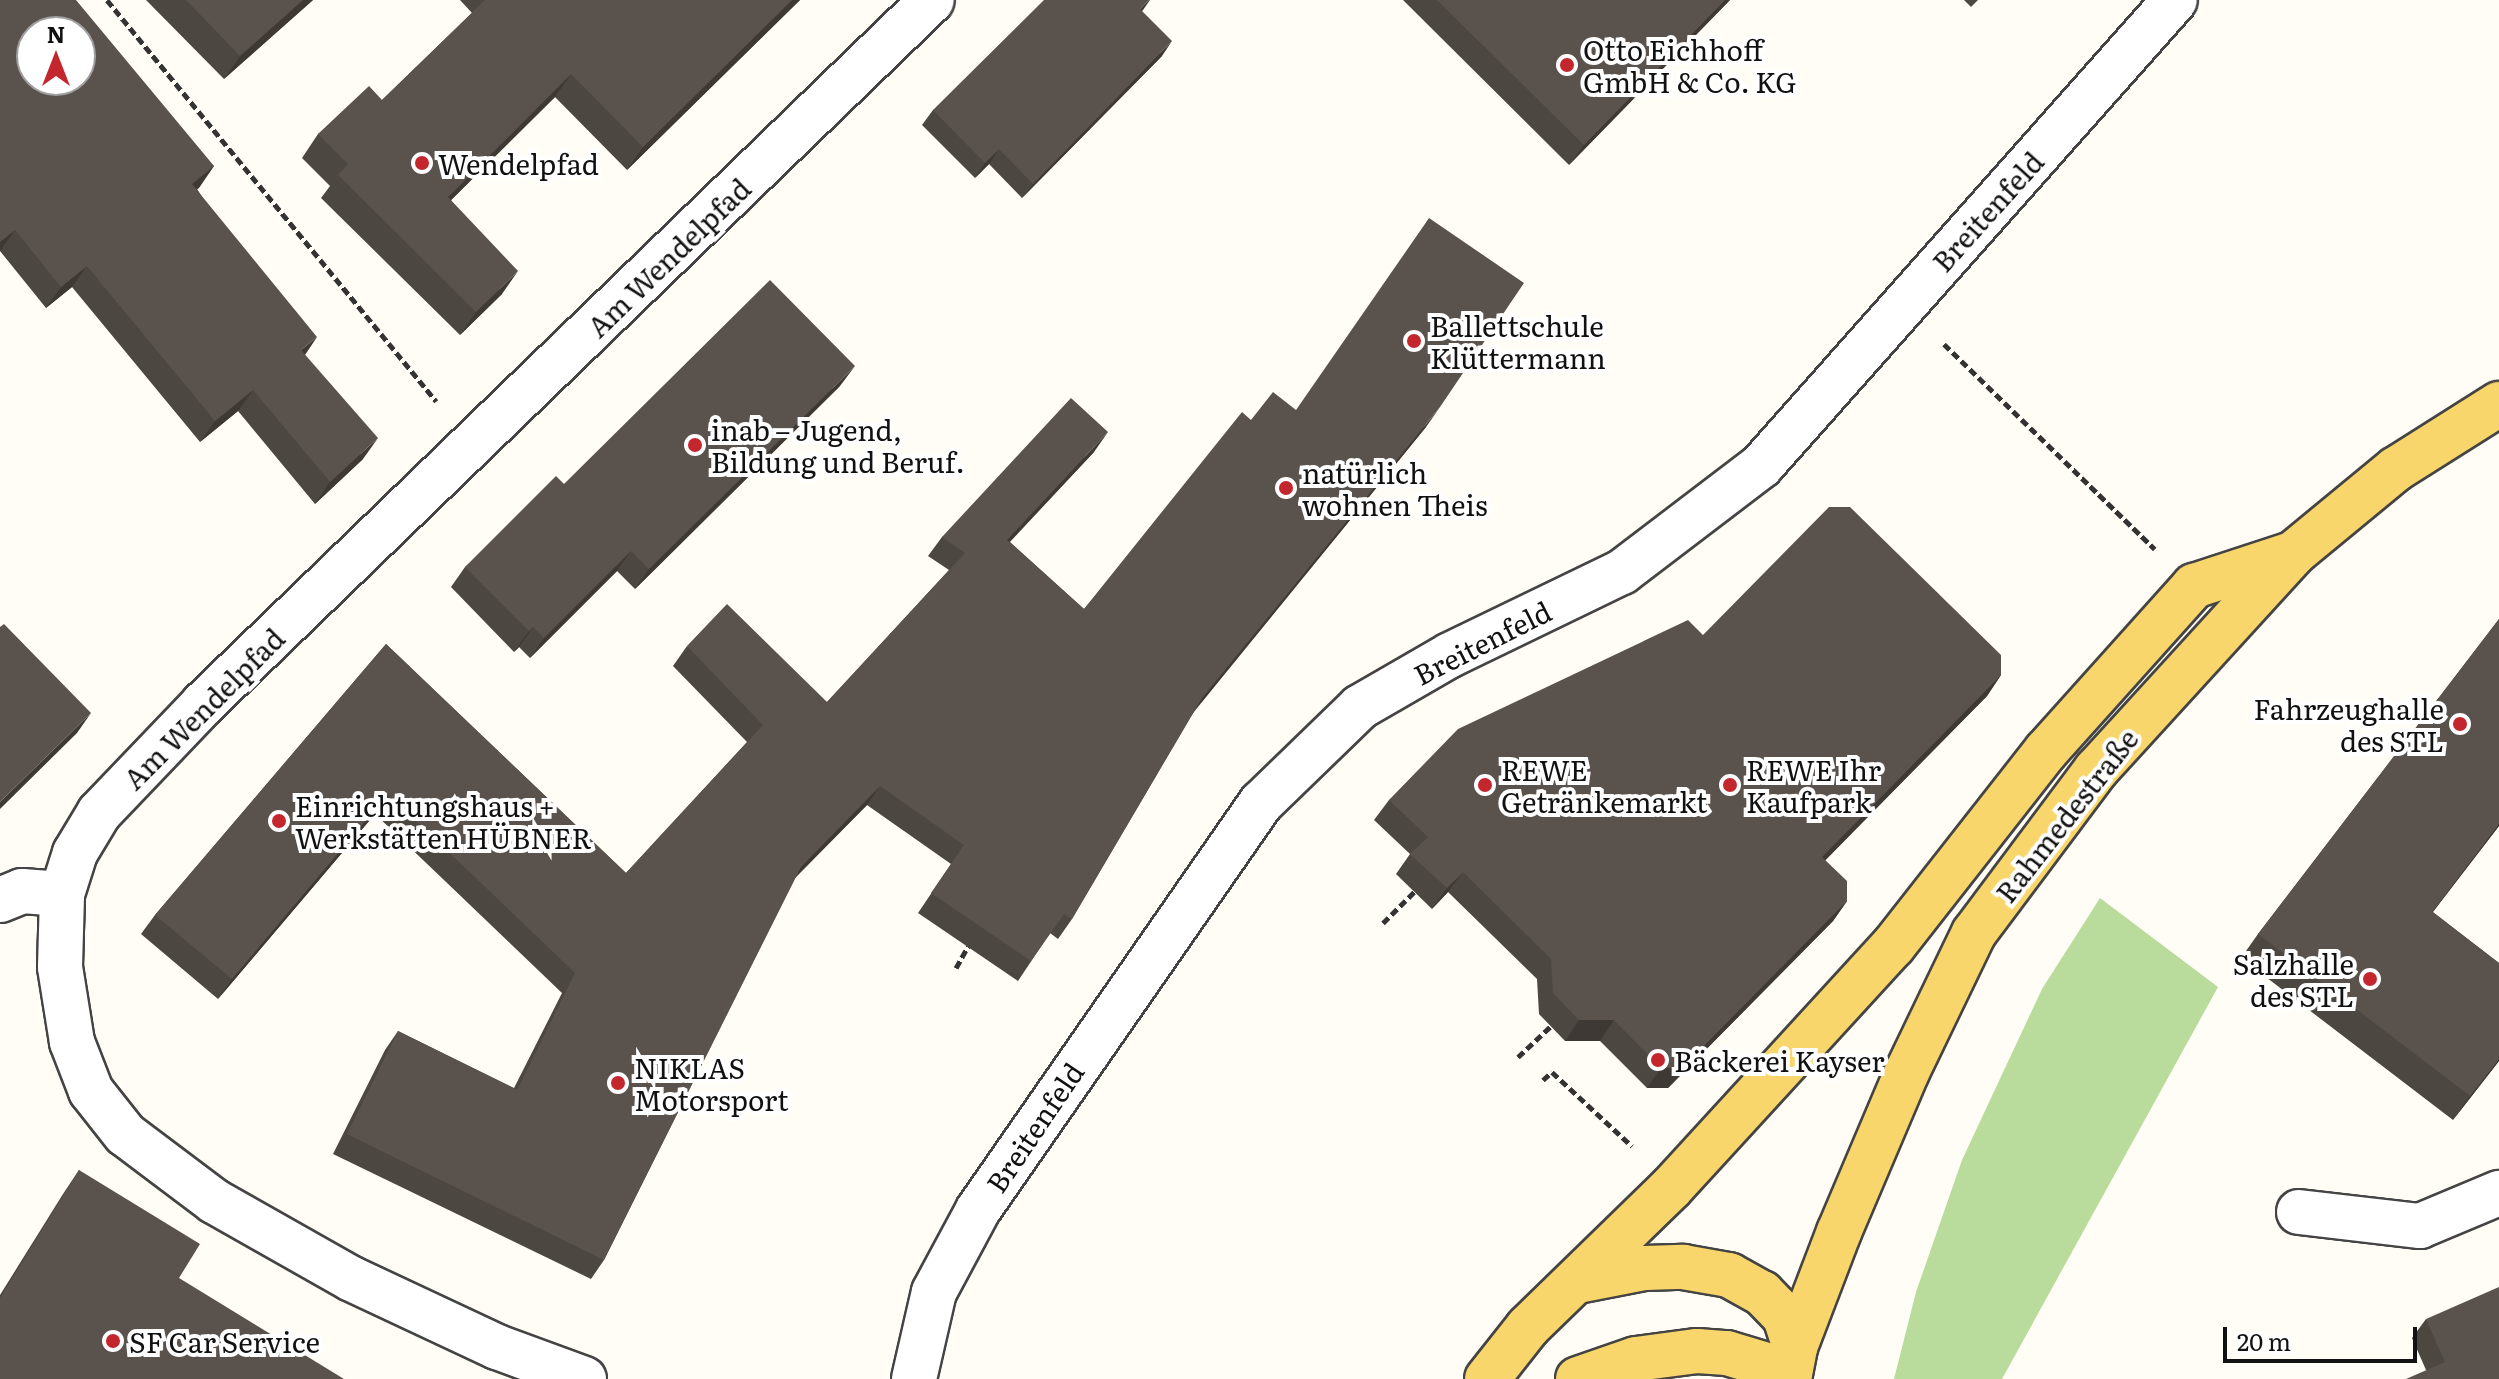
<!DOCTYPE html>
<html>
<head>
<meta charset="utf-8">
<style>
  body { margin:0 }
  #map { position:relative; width:2499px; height:1379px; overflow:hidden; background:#fffdf5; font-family:Literata,serif }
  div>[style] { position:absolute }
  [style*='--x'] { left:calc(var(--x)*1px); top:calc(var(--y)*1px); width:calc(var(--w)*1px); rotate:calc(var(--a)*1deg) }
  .forest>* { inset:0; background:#b9dc9c }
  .path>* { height:5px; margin-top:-2.5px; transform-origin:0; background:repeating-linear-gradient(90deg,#333 0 8px,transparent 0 12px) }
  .roads { filter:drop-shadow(2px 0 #444) drop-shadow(-2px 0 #444) drop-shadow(0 2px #444) drop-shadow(0 -2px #444) }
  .minor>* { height:44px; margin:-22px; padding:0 22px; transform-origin:22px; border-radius:22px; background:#fff }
  .major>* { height:44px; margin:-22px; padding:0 22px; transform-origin:22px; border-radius:22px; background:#f9d66b }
  .wall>* { inset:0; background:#4d4742 }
  .shaded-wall>* { inset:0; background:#3f3936 }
  .building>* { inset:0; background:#5a524d }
  .dots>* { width:22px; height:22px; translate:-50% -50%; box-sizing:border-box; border:4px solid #fff; border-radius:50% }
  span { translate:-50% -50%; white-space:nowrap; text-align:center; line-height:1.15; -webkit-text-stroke:8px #fff; paint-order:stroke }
  .poi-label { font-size:28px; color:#111 }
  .left { translate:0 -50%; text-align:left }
  .right { translate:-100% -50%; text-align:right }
  .street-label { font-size:28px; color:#111 }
  .north { position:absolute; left:16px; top:16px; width:80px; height:80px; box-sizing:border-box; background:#fff; border:2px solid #a0a0a0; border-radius:50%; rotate:0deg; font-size:22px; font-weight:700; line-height:32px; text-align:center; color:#111 }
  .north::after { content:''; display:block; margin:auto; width:28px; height:36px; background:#c4262e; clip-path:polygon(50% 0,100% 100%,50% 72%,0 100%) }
  .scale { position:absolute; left:2223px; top:1327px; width:194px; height:36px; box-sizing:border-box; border:4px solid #111; border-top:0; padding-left:10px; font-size:24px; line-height:28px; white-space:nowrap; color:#111; -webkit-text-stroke:6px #fff; paint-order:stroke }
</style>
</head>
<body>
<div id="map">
  <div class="forest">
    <div style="clip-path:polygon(2100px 898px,2218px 987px,2002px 1379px,1894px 1379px,1916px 1292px,1962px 1160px,2042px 989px)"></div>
  </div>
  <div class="path">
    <div style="--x:107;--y:0;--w:519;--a:50.63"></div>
    <div style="--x:1944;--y:344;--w:294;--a:44.2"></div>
    <div style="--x:1383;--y:923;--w:45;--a:-45"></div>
    <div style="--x:956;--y:968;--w:25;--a:-61"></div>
    <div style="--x:1518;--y:1057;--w:45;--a:-43.2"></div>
    <div style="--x:1543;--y:1080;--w:12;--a:-42"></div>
    <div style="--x:1552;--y:1072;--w:109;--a:42.8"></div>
  </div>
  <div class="roads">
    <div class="minor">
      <div style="--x:0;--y:900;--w:24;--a:-22"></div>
      <div style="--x:22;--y:891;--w:40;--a:4.3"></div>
      <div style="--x:2299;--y:1212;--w:122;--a:6.6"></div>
      <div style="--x:2420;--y:1226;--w:86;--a:-22.7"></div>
      <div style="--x:584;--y:1379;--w:93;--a:-159.8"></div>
      <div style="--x:497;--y:1347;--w:162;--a:-154.9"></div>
      <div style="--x:350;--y:1278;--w:156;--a:-150.5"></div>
      <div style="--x:214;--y:1201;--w:111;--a:-143"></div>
      <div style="--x:125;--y:1134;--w:55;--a:-128.3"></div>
      <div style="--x:91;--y:1091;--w:53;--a:-111.2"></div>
      <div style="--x:72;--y:1042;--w:76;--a:-99.1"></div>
      <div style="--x:60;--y:967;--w:73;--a:-88.4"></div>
      <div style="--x:62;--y:894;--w:43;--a:-72.4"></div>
      <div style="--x:75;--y:853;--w:47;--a:-59"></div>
      <div style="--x:99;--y:813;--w:151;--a:-46.3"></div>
      <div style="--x:203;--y:704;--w:1013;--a:-44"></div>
      <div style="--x:914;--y:1379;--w:89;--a:-77.1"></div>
      <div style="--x:934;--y:1292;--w:93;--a:-61.8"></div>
      <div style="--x:978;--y:1210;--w:496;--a:-55.2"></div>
      <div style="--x:1261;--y:803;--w:138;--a:-44.1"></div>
      <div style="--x:1360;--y:707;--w:104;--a:-30"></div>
      <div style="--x:1450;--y:655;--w:191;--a:-25.8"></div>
      <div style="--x:1622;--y:572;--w:175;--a:-37.3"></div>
      <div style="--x:1761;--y:466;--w:623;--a:-48.38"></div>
    </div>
    <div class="major">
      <div style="--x:1578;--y:1281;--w:68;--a:-11"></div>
      <div style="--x:1645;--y:1268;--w:38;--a:-2"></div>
      <div style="--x:1683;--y:1267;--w:47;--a:9.9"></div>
      <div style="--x:1729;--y:1275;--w:38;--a:29"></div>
      <div style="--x:1762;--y:1293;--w:33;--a:46"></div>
      <div style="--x:1785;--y:1317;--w:32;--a:72"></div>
      <div style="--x:1487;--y:1379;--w:66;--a:-51.7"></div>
      <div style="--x:1528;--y:1327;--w:201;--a:-44.2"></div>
      <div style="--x:1672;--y:1187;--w:327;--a:-47.5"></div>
      <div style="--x:1893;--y:946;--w:248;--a:-51.9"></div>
      <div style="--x:2046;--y:751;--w:222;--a:-48.1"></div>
      <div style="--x:2194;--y:586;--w:103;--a:-18.1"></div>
      <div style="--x:1578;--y:1379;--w:61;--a:-19"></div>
      <div style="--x:1636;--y:1359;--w:62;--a:-7.5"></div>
      <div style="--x:1697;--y:1351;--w:30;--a:4"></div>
      <div style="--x:1727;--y:1353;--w:66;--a:16.8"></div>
      <div style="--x:1789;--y:1379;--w:33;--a:-79"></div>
      <div style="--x:1795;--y:1347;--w:123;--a:-69.1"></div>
      <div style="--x:1839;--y:1232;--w:174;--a:-67"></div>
      <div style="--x:1907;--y:1072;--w:154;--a:-64.3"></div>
      <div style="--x:1974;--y:933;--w:204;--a:-53.2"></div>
      <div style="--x:2096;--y:770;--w:294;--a:-47.6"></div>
      <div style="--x:2294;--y:553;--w:132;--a:-39.5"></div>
      <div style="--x:2396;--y:469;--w:122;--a:-32.3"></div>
    </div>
  </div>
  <div class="wall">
    <div style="clip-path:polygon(0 0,214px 166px,197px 189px,305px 355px,363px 459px,315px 504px,238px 411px,200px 442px,72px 287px,46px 308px,0 251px)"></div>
    <div style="clip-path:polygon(146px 0,313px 0,224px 79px)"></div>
    <div style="clip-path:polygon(460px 0,800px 0,627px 170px,555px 97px,451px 200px,502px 294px,460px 335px,321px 198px,330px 186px,302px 158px,318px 134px,382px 100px,472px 13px)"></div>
    <div style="clip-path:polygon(1403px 0,1730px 0,1569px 165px)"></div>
    <div style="clip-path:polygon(1964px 0,1978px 0,1971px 7px)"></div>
    <div style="clip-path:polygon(1142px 11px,1162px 56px,1022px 198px,989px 164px,975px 178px,922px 125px,933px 110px)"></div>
    <div style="clip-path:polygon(840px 386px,635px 589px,617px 571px,530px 658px,519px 647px,514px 652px,451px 587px,465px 567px,564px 484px)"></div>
    <div style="clip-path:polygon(1296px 410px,1426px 427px,1196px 708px,1072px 919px,1058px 939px,1050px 933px,1018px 981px,918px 913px,951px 864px,867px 805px,795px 878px,604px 1260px,591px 1279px,333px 1154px,385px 1050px,398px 1031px,514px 1088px,562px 993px,375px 814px,218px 999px,141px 934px,155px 915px,386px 644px,626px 873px,747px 742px,673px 666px,687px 646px,827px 702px,949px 570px,928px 556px,942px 537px,1094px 452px,1010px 542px,1084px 609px,1251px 420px)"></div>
    <div style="clip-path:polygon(2499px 619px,2499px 826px,2433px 912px,2499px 963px,2499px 1061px,2453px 1120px,2241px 958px,2258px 934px)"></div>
    <div style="clip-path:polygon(1703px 635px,2001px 675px,1987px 696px,1825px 860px,1847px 901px,1833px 921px,1668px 1088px,1647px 1088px,1600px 1041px,1565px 1041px,1539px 1014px,1537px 979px,1448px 892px,1432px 909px,1396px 874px,1410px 854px,1374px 820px,1389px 800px)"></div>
    <div style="clip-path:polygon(79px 1170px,179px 1278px,0 1379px,0 1295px,63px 1194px)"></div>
    <div style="clip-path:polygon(2426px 1319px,2499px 1379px,2426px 1370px,2412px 1338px)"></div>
  </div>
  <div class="shaded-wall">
    <div style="clip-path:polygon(303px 0,313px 0,224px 79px,240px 56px)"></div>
    <div style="clip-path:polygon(792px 0,800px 0,627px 170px,643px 147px)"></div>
    <div style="clip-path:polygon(1149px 0,1150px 0,1143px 10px,1130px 23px,1140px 9px)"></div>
    <div style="clip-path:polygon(1725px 0,1730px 0,1569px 165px,1584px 145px)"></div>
    <div style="clip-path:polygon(1172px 41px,1162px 56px,1022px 198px,1033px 184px)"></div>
    <div style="clip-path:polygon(571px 74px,555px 97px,431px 220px,448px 197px)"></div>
    <div style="clip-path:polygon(999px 149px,989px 164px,975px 178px,985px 163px)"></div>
    <div style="clip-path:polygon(214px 166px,199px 188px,177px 205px,192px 184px)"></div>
    <div style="clip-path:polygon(15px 230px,0 251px,0 242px)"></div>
    <div style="clip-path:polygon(87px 266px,72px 287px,46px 308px,61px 287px)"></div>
    <div style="clip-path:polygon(518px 271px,502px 294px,460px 335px,476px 312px)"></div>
    <div style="clip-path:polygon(317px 337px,303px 358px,301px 350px)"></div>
    <div style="clip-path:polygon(855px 366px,840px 386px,635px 589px,649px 569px)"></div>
    <div style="clip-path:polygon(253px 390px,238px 411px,200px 442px,215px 421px)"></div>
    <div style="clip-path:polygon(1440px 407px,1426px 427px,1189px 718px,1202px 698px)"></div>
    <div style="clip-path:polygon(1108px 432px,1094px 452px,993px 559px,1007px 540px)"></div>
    <div style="clip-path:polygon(378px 438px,363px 459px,315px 504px,330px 482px)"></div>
    <div style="clip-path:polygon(631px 551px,617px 571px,530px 658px,544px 638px)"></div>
    <div style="clip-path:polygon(533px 627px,519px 647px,514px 652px,529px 631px)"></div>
    <div style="clip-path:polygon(2001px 675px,1987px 696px,1808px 878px,1822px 857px)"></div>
    <div style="clip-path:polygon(91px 713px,77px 733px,0 809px,0 802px)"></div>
    <div style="clip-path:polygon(880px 786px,867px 805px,787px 886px,801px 867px)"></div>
    <div style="clip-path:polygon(388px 794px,375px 814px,218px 999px,232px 979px)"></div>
    <div style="clip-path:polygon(2499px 824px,2499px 826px,2414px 936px,2432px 912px)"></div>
    <div style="clip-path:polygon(1463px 872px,1448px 892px,1432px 909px,1447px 888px)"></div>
    <div style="clip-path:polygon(1847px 901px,1833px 921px,1668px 1088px,1647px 1088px,1661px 1068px)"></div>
    <div style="clip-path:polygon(1579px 1020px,1614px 1020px,1600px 1041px,1565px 1041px)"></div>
    <div style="clip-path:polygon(2499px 1059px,2499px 1061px,2453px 1120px,2470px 1096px)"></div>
  </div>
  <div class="building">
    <div style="clip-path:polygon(evenodd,0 0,76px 0,214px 166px,192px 184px,317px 337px,301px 350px,378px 438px,330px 482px,253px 390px,215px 421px,87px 266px,61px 287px,15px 230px,0 242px,0 0,32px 32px,80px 32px,80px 80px,32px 80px,32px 32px)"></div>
    <div style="clip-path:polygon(186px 0,303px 0,240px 56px)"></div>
    <div style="clip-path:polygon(485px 0,792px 0,643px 147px,571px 74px,448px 197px,518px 271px,476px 312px,338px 175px,348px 164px,318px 134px,369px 86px,382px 100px)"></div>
    <div style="clip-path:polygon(1044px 0,1149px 0,1140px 9px,1172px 41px,1033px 184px,999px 149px,985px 163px,933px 110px)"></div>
    <div style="clip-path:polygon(1437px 0,1725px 0,1584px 145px)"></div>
    <div style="clip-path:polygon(1429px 218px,1524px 283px,1440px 407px,1202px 698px,1072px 919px,1064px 914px,1031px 961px,931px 893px,964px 845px,880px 786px,801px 867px,604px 1260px,347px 1134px,398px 1031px,517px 1090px,575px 973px,388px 794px,232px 979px,155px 915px,386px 644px,626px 873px,763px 725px,687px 646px,727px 604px,827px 702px,965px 553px,942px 537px,1071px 398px,1108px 432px,1007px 540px,1084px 609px,1242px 412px,1251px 420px,1273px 392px,1296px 410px)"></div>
    <div style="clip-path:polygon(770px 280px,855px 366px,649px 569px,631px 551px,544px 638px,533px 627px,529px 631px,465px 567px,556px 476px,564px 484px)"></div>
    <div style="clip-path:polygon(1829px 507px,1850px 507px,2001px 655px,2001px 675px,1822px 857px,1847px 881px,1847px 901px,1682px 1068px,1661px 1068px,1614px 1020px,1579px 1020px,1553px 993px,1551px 959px,1463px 872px,1447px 888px,1410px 854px,1428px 837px,1389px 800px,1458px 729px,1688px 620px,1703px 635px)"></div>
    <div style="clip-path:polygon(2499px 619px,2499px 824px,2432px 912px,2499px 963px,2499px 1059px,2470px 1096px,2258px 934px)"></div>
    <div style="clip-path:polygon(4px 624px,91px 713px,0 802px,0 627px)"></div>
    <div style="clip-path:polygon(79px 1170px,200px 1244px,179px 1278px,344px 1379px,0 1379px,0 1298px)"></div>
    <div style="clip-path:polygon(2499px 1287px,2499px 1379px,2406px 1379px,2445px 1362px,2426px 1319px)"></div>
  </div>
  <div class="dots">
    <div style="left:1567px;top:65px;background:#c4262e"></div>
    <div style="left:422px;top:163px;background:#c4262e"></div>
    <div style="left:1414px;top:341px;background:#c4262e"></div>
    <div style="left:695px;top:445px;background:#c4262e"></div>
    <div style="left:1286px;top:488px;background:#c4262e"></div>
    <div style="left:2460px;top:724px;background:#c4262e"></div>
    <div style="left:1485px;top:785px;background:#c4262e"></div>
    <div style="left:1730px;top:785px;background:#c4262e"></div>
    <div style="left:279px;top:821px;background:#c4262e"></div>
    <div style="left:2370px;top:979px;background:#c4262e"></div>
    <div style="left:1658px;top:1060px;background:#c4262e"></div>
    <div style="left:618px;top:1083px;background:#c4262e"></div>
    <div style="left:113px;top:1341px;background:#c4262e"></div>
  </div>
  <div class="poi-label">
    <span class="left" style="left:1583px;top:65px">Otto Eichhoff<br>GmbH &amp; Co. KG</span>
    <span class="left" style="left:438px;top:163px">Wendelpfad</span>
    <span class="left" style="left:1430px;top:341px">Ballettschule<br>Klüttermann</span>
    <span class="left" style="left:711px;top:445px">inab – Jugend,<br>Bildung und Beruf.</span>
    <span class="left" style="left:1302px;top:488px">natürlich<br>wohnen Theis</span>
    <span class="right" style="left:2444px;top:724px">Fahrzeughalle<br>des STL</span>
    <span class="left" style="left:1501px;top:785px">REWE<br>Getränkemarkt</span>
    <span class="left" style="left:1746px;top:785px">REWE Ihr<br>Kaufpark</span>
    <span class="left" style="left:295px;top:821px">Einrichtungshaus +<br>Werkstätten HÜBNER</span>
    <span class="right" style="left:2354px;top:979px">Salzhalle<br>des STL</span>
    <span class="left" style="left:1674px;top:1060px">Bäckerei Kayser</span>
    <span class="left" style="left:634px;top:1083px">NIKLAS<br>Motorsport</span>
    <span class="left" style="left:129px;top:1341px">SF Car Service</span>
  </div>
  <div class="street-label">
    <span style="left:1987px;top:211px;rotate:-48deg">Breitenfeld</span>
    <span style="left:668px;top:257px;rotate:-44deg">Am Wendelpfad</span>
    <span style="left:1482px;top:642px;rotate:-27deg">Breitenfeld</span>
    <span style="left:203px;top:708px;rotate:-45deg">Am Wendelpfad</span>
    <span style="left:2066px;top:815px;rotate:-52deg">Rahmedestraße</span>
    <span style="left:1034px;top:1127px;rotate:-56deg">Breitenfeld</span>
  </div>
  <div class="north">N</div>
  <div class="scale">20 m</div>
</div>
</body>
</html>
